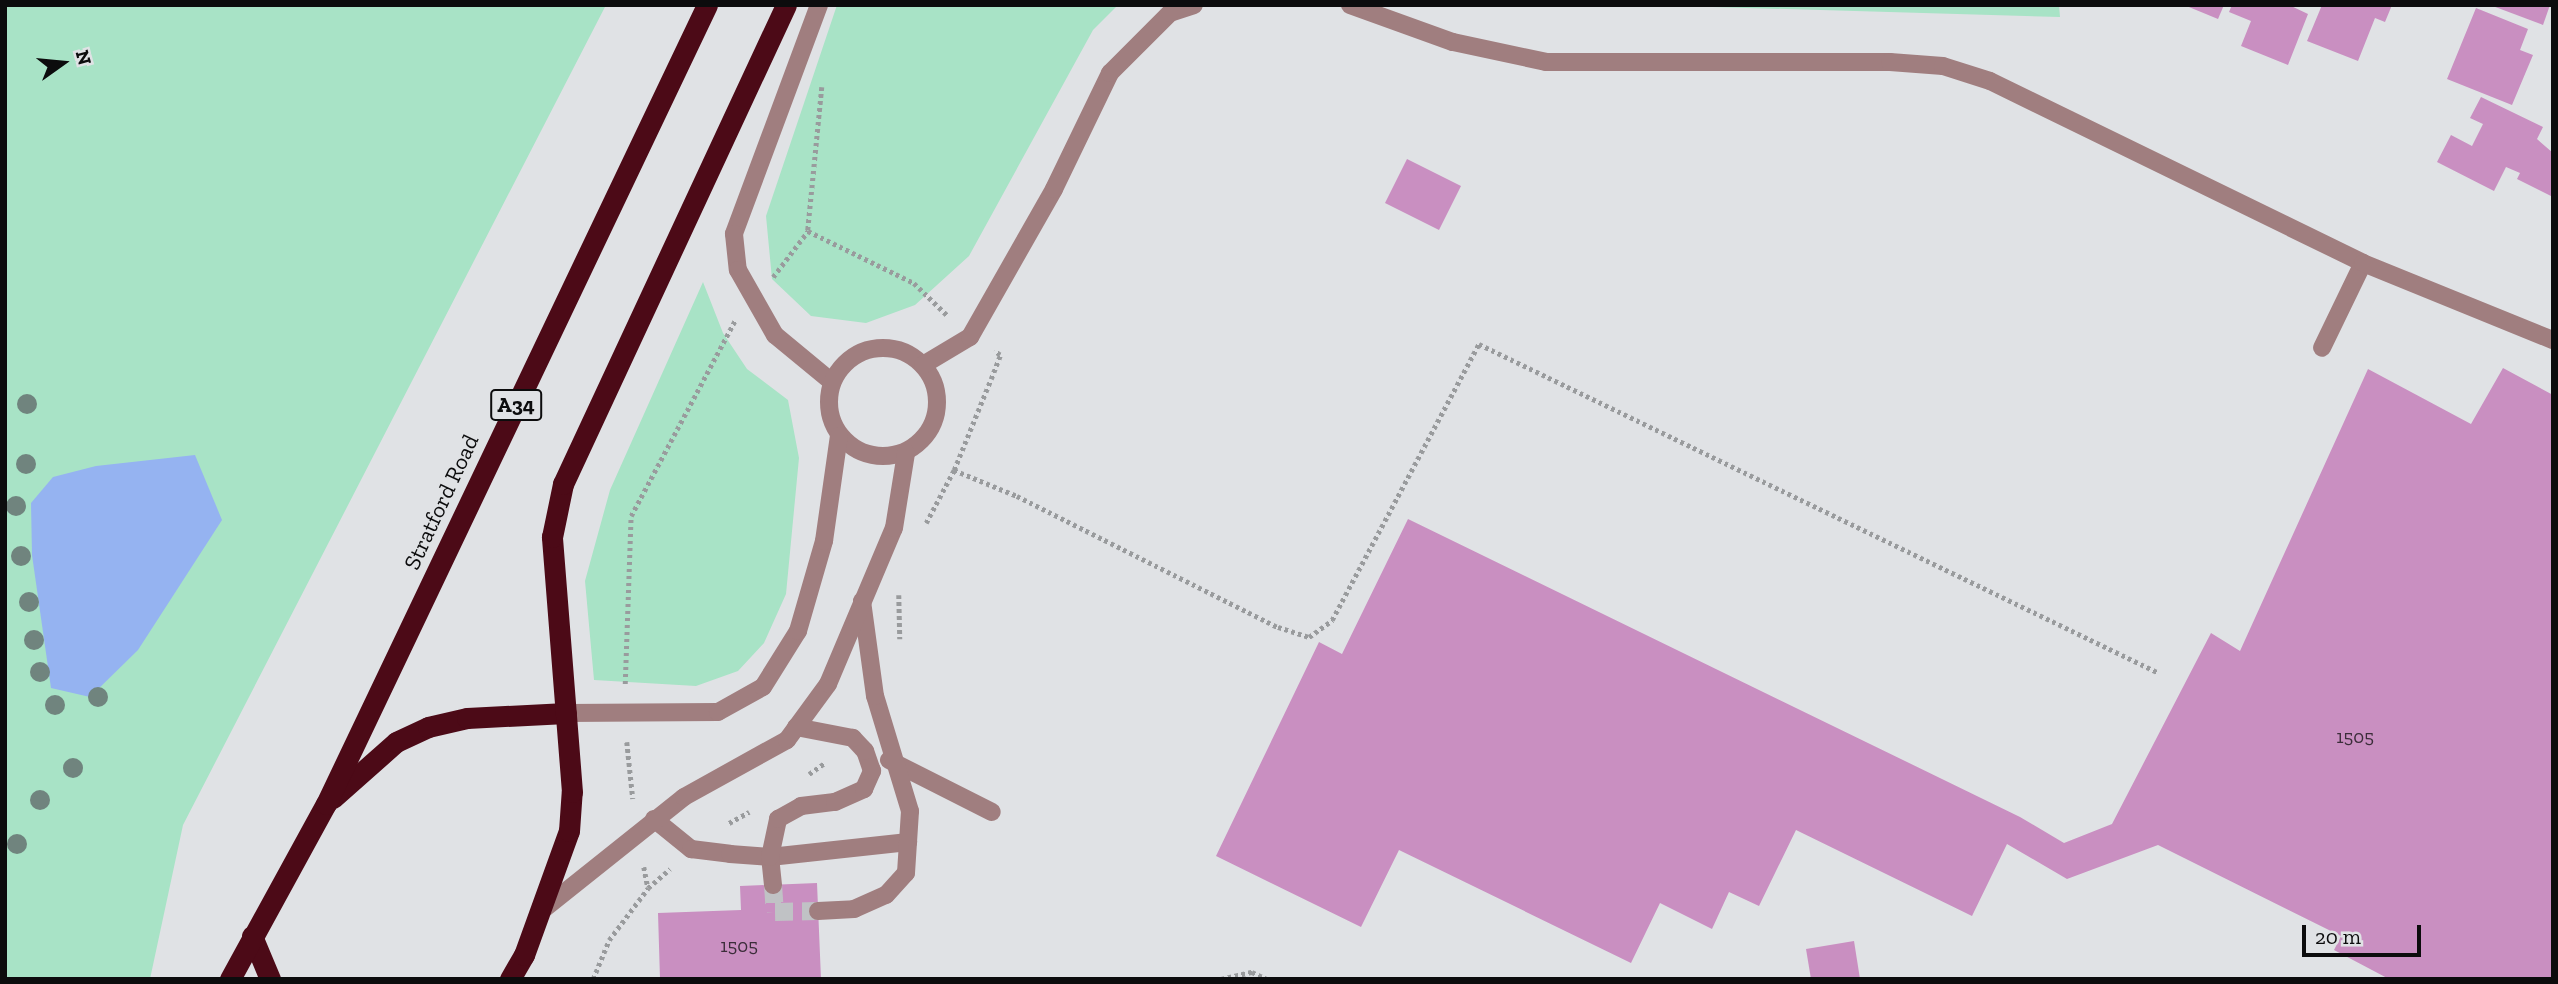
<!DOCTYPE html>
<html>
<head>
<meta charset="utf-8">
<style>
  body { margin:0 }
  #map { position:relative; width:2558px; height:984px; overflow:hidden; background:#e0e2e5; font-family:"Zilla Slab",serif }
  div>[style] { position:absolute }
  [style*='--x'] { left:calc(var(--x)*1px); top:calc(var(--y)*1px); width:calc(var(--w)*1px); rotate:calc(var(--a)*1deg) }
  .green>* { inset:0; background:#a8e3c6 }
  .water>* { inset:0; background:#95b3f1 }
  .building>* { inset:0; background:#c98fc1 }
  .minor-tunnel>* { height:18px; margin-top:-9px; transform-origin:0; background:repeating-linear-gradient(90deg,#c0c2c5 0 18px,transparent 0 27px) }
  .path>* { height:4.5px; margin-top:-2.25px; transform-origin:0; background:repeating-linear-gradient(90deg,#999b9d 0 3.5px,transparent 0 7px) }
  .minor>* { height:18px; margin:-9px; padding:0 9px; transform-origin:9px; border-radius:9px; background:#a07e7f }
  .minor>.ring { margin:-9px; padding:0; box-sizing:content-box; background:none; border:18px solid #a07e7f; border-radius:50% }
  .highway>* { height:21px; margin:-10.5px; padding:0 10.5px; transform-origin:10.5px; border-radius:10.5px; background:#4c0a17 }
  .trees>* { width:20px; height:20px; margin:-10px; border-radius:50%; background:#70847e }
  span { translate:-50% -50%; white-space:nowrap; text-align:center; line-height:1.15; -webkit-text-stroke:6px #e0e2e5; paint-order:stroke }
  .number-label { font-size:19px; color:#3b2d3a }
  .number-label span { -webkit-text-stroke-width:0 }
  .shield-label span { padding:2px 5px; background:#e0e2e5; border:2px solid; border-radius:5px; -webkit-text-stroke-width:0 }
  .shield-label { font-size:21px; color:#0c0c0d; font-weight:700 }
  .street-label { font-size:23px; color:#0c0c0d }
  .frame { position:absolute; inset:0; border:7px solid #0c0c0d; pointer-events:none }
  .north { position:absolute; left:28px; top:28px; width:70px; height:70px; -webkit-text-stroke:5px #e0e2e5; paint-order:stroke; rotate:75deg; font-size:19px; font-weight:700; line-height:28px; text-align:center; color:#0c0c0d }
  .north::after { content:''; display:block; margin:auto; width:24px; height:32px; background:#0c0c0d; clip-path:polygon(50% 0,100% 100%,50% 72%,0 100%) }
  .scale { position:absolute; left:2302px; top:925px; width:119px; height:32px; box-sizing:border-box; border:4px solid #0c0c0d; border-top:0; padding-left:9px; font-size:21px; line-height:24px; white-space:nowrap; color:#0c0c0d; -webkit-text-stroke:5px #e0e2e5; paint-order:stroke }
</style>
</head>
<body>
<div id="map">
  <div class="green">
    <div style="clip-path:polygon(5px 5px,606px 5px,183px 825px,150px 979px,5px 979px)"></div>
    <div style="clip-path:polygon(837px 5px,1118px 5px,1093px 30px,969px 256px,915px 305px,866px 323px,811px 316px,772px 279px,766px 216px)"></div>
    <div style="clip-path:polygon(1645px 5px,2059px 5px,2060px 17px)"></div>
    <div style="clip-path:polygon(703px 282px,723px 333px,747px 369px,788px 400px,799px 458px,786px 594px,764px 643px,738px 671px,696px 686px,594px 680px,585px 581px,610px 490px)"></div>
  </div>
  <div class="water">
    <div style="clip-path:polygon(195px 455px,222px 520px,138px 650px,90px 697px,51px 688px,32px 555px,31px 503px,53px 477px,96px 466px)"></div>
  </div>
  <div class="building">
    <div style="clip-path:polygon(2184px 5px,2224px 5px,2218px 19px)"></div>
    <div style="clip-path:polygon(2232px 5px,2289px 5px,2308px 14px,2288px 65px,2241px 46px,2251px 21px,2229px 12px)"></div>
    <div style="clip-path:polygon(2322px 5px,2392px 5px,2385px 22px,2375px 18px,2358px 61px,2307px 41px)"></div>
    <div style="clip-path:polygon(2490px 5px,2550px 5px,2543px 25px)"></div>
    <div style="clip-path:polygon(2476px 8px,2528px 29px,2520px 50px,2533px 55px,2512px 105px,2447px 79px)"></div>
    <div style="clip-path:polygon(2481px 97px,2543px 127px,2537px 139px,2553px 153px,2553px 197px,2517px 179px,2520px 173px,2506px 167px,2494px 191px,2437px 162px,2451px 135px,2472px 146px,2483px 124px,2470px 118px)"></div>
    <div style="clip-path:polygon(1407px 159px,1461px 186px,1439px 230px,1385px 203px)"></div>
    <div style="clip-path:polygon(2503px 368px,2553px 395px,2553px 979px,2389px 979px,2334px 950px,2341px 936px,2158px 845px,2067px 879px,2007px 844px,1972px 916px,1796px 830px,1759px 906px,1729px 892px,1712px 929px,1660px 903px,1631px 963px,1399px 850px,1361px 927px,1216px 856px,1319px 642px,1342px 654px,1408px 519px,2020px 817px,2064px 843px,2112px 824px,2211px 633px,2240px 651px,2368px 369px,2471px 424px)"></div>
    <div style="clip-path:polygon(817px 883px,821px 979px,660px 979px,658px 913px,741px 910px,740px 886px)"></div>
    <div style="clip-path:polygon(1854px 941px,1860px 979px,1811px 979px,1806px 949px)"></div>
  </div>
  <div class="minor-tunnel">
    <div style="--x:773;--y:885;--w:27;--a:86"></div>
    <div style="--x:775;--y:912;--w:43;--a:-1.3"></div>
  </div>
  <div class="path">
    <div style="--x:822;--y:87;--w:145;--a:95.6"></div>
    <div style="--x:808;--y:231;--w:118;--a:26.1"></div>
    <div style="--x:914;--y:283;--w:47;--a:44.1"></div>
    <div style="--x:773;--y:277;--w:58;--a:-52.7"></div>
    <div style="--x:954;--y:470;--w:68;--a:22.4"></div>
    <div style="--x:1017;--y:496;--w:292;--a:26.7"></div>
    <div style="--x:1278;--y:627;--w:33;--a:18"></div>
    <div style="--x:1309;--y:637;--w:29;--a:-36"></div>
    <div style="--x:1332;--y:620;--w:313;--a:-62"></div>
    <div style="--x:1479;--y:344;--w:755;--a:25.82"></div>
    <div style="--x:926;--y:523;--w:60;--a:-62.2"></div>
    <div style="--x:954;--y:470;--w:98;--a:-67.9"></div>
    <div style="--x:991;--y:379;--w:26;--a:-69"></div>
    <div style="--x:1000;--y:355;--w:7;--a:-146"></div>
    <div style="--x:899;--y:595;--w:44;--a:88.7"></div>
    <div style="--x:625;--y:684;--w:168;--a:-88"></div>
    <div style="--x:631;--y:516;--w:222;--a:-62"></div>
    <div style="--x:627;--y:742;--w:57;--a:84"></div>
    <div style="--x:809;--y:774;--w:19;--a:-35"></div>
    <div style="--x:729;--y:823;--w:23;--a:-29"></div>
    <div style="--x:644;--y:867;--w:21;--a:79"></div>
    <div style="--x:593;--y:979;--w:42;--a:-67.7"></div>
    <div style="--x:609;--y:940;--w:65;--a:-53.1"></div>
    <div style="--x:648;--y:888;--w:29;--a:-41"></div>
    <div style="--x:1221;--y:979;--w:32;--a:-13"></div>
    <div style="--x:1252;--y:972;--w:17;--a:25"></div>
  </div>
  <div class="minor">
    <div style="--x:819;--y:5;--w:244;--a:110.4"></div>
    <div style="--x:734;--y:234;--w:36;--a:84"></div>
    <div style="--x:738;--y:270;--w:75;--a:60.4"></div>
    <div style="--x:775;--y:335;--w:74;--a:39.5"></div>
    <div style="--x:1350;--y:5;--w:109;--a:19.8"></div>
    <div style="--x:1453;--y:42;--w:95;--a:12.1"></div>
    <div style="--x:1546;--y:62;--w:344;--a:0"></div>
    <div style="--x:1890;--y:62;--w:53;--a:4.3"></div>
    <div style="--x:1943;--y:66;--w:49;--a:17.7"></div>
    <div style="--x:1990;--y:81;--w:415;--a:26"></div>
    <div style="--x:2363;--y:263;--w:94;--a:115.8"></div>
    <div style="--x:2363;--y:263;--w:205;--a:22.1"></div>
    <div class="ring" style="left:829px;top:348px;width:90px;height:90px"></div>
    <div style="--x:923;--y:365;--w:55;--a:-30.8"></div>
    <div style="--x:970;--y:337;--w:170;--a:-60.4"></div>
    <div style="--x:1054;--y:189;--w:129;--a:-64.2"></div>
    <div style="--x:1110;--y:73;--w:85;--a:-45"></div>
    <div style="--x:1170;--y:13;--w:25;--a:-18"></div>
    <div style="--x:566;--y:713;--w:152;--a:-0.4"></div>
    <div style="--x:718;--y:712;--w:51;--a:-29.1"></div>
    <div style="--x:763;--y:687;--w:66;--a:-58"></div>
    <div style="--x:798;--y:631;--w:94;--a:-73.9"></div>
    <div style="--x:824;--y:541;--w:106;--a:-81.9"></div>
    <div style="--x:889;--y:760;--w:115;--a:26.8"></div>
    <div style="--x:654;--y:819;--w:48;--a:39"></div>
    <div style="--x:691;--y:849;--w:39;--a:7"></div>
    <div style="--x:730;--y:854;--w:40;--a:4.3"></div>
    <div style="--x:770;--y:857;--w:139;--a:-6.2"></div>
    <div style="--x:773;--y:885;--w:28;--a:-96"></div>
    <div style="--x:770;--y:857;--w:39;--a:-78"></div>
    <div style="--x:778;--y:819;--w:26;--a:-29"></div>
    <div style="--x:801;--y:806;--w:34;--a:-7"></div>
    <div style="--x:835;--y:802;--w:32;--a:-24"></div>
    <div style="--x:864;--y:789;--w:20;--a:-66"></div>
    <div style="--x:872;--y:771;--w:21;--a:-109"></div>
    <div style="--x:865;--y:751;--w:18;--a:-133"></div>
    <div style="--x:853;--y:738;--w:58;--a:-169.1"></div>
    <div style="--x:818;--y:911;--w:36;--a:-3"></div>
    <div style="--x:854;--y:909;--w:35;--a:-24"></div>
    <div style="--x:886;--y:895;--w:30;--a:-48"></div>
    <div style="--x:906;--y:873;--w:62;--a:-86.3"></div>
    <div style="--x:910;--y:811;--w:120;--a:-106.9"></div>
    <div style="--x:875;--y:696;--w:96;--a:-97.8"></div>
    <div style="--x:540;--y:912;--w:184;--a:-38.6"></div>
    <div style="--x:684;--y:797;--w:118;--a:-29"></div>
    <div style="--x:787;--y:740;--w:69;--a:-53.8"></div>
    <div style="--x:828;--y:684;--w:169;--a:-67.1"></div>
    <div style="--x:894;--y:528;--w:76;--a:-80.9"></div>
  </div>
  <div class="highway">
    <div style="--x:333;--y:798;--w:84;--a:-41.6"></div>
    <div style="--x:396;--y:742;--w:35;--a:-25"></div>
    <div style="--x:428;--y:727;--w:40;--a:-13"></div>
    <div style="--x:467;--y:718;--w:99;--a:-2.9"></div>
    <div style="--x:252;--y:936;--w:47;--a:67.3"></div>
    <div style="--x:230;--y:979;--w:200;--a:-61.3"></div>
    <div style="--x:326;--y:804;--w:885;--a:-64.51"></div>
    <div style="--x:510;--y:979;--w:28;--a:-60"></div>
    <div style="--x:524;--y:955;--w:132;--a:-70.1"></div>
    <div style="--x:569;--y:831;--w:39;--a:-86"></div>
    <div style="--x:572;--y:792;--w:256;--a:-94.5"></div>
    <div style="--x:552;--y:537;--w:54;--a:-78.3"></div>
    <div style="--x:563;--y:484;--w:528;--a:-65.04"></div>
  </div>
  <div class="trees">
    <div style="left:27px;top:404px"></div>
    <div style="left:26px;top:464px"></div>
    <div style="left:16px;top:506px"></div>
    <div style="left:21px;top:556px"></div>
    <div style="left:29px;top:602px"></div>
    <div style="left:34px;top:640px"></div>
    <div style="left:40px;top:672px"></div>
    <div style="left:98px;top:697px"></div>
    <div style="left:55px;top:705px"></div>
    <div style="left:73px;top:768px"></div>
    <div style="left:40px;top:800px"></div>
    <div style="left:17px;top:844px"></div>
  </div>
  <div class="number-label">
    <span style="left:2355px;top:737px">1505</span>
    <span style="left:739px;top:946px">1505</span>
  </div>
  <div class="shield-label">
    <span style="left:516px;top:405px">A34</span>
  </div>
  <div class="street-label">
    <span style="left:441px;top:502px;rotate:-65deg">Stratford Road</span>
  </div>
  <div class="frame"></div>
  <div class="north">N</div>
  <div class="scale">20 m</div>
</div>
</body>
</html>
